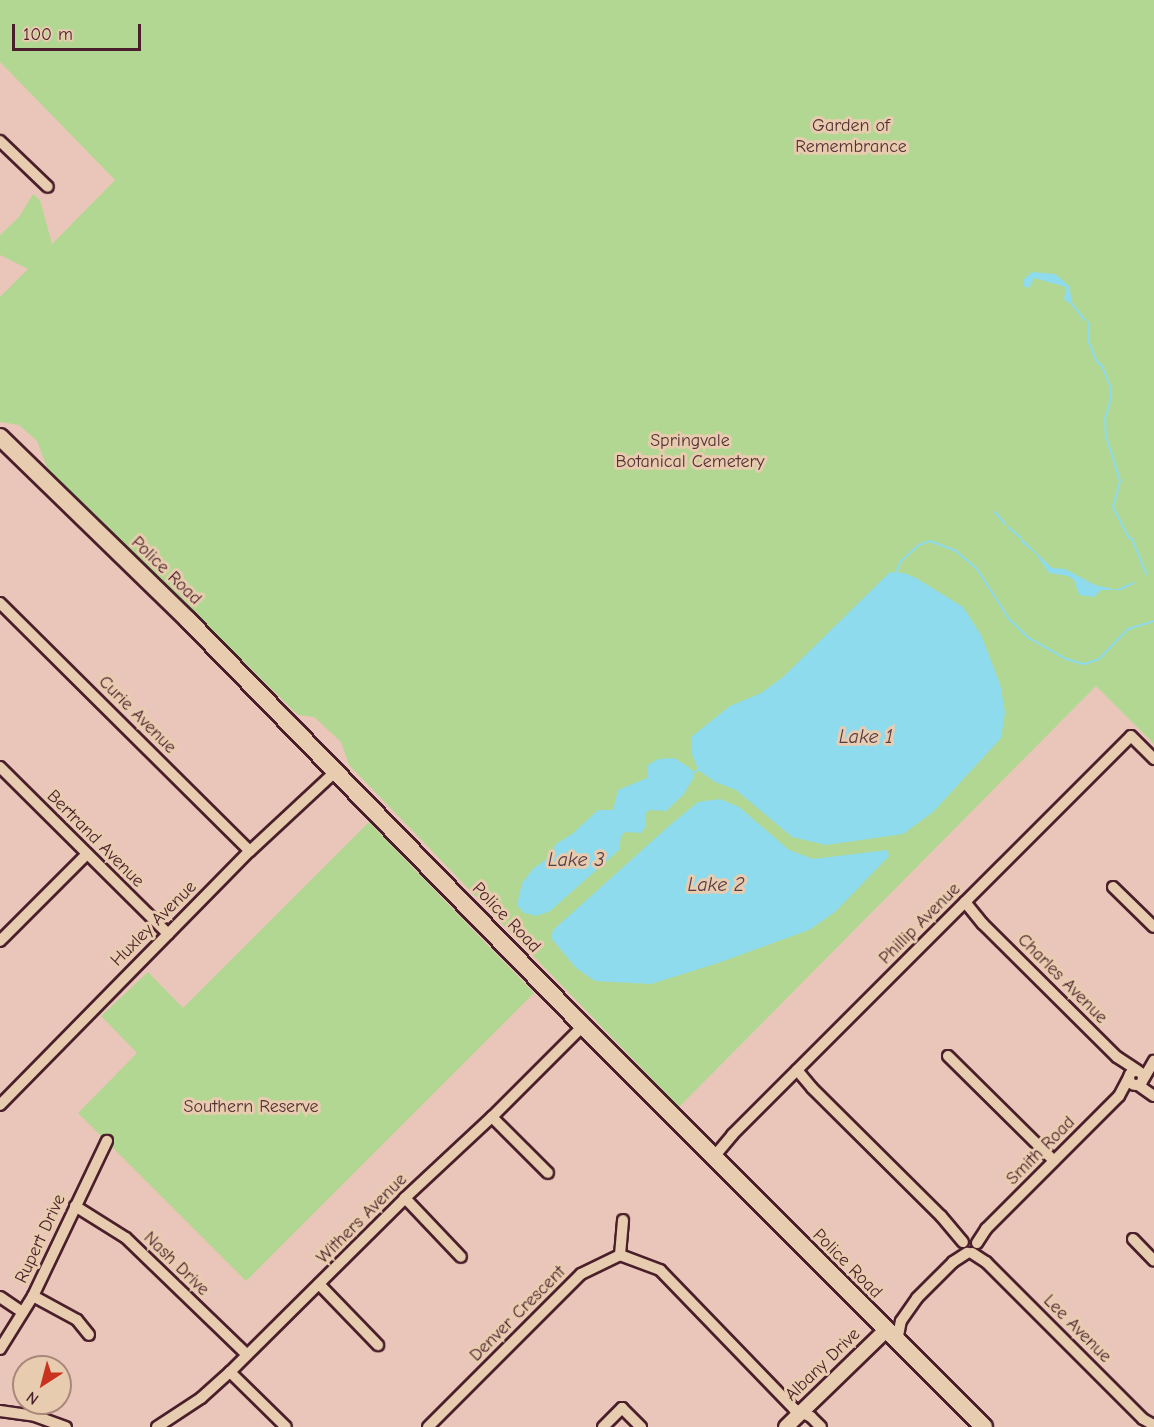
<!DOCTYPE html>
<html>
<head>
<meta charset="utf-8">
<style>
  body { margin:0 }
  #map { position:relative; width:1154px; height:1427px; overflow:hidden; background:#eac6ba; font-family:"Comic Neue",sans-serif }
  div>[style] { position:absolute }
  [style*='--x'] { left:calc(var(--x)*1px); top:calc(var(--y)*1px); width:calc(var(--w)*1px); rotate:calc(var(--a)*1deg) }
  .green>* { inset:0; background:#b2d792 }
  .water>* { inset:0; background:#8edbed }
  .stream>* { height:2px; margin:-1px; padding:0 1px; transform-origin:1px; border-radius:1px; background:#8edbed }
  .roads { filter:drop-shadow(2px 0 #4a1f2b) drop-shadow(-2px 0 #4a1f2b) drop-shadow(0 2px #4a1f2b) drop-shadow(0 -2px #4a1f2b) }
  .minor>* { height:10px; margin:-5px; padding:0 5px; transform-origin:5px; border-radius:5px; background:#e8ccaf }
  .minor>.ring { margin:-5px; padding:0; box-sizing:content-box; background:none; border:10px solid #e8ccaf; border-radius:50% }
  .tertiary>* { height:14px; margin:-7px; padding:0 7px; transform-origin:7px; border-radius:7px; background:#e8ccaf }
  .primary>* { height:16px; margin:-8px; padding:0 8px; transform-origin:8px; border-radius:8px; background:#e8ccaf }
  span { translate:-50% -50%; white-space:nowrap; text-align:center; line-height:1.15; -webkit-text-stroke:6px #e8ccaf; paint-order:stroke }
  .park-label { font-size:18px; color:#543135 }
  .street-label { font-size:18px; color:#4a1f2b }
  .water-label { font-size:20px; color:#543b48; font-style:italic }
  .north { position:absolute; left:12px; top:1355px; width:60px; height:60px; box-sizing:border-box; background:#e8ccaf; border:2px solid #a9877a; border-radius:50%; rotate:216deg; font-size:16px; font-weight:700; line-height:24px; text-align:center; color:#4a1f2b }
  .north::after { content:''; display:block; margin:auto; width:21px; height:27px; background:#c8321e; clip-path:polygon(50% 0,100% 100%,50% 72%,0 100%) }
  .scale { position:absolute; left:12px; top:24px; width:129px; height:27px; box-sizing:border-box; border:3px solid #4a1f2b; border-top:0; padding-left:8px; font-size:18px; line-height:21px; white-space:nowrap; color:#4a1f2b; -webkit-text-stroke:4px #e8ccaf; paint-order:stroke }
</style>
</head>
<body>
<div id="map">
  <div class="green">
    <div style="clip-path:polygon(0 0,1154px 0,1154px 744px,1096px 686px,679px 1107px,349px 765px,341px 742px,314px 717px,298px 715px,48px 470px,37px 441px,19px 425px,0 422px,0 297px,28px 269px,0 255px,0 235px,19px 217px,33px 194px,40px 200px,52px 244px,115px 180px,0 62px)"></div>
    <div style="clip-path:polygon(369px 822px,534px 993px,246px 1281px,78px 1113px,137px 1053px,101px 1016px,148px 972px,183px 1008px)"></div>
  </div>
  <div class="water">
    <div style="clip-path:polygon(1032px 272px,1055px 274px,1069px 286px,1072px 301px,1069px 303px,1064px 299px,1066px 287px,1034px 278px,1029px 288px,1023px 286px,1024px 279px)"></div>
    <div style="clip-path:polygon(1021px 538px,1052px 568px,1065px 569px,1095px 585px,1118px 590px,1101px 590px,1094px 597px,1079px 595px,1074px 580px,1068px 576px,1049px 573px,1035px 553px,1022px 543px)"></div>
    <div style="clip-path:polygon(890px 572px,904px 573px,916px 578px,963px 607px,981px 635px,1000px 684px,1005px 712px,1001px 738px,933px 812px,903px 834px,826px 845px,792px 837px,736px 790px,715px 782px,698px 770px,692px 754px,691px 737px,730px 706px,761px 693px,783px 677px)"></div>
    <div style="clip-path:polygon(674px 758px,690px 768px,694px 777px,683px 795px,666px 811px,649px 810px,645px 814px,646px 826px,641px 833px,625px 832px,621px 836px,619px 850px,550px 911px,537px 916px,524px 913px,517px 905px,522px 883px,533px 869px,549px 857px,556px 844px,572px 834px,598px 810px,613px 810px,618px 790px,647px 778px,648px 765px,658px 759px)"></div>
    <div style="clip-path:polygon(720px 799px,739px 807px,789px 850px,813px 859px,887px 850px,889px 856px,835px 912px,809px 930px,721px 962px,651px 984px,595px 981px,576px 968px,551px 938px,553px 930px,670px 825px,698px 802px)"></div>
  </div>
  <div class="stream">
    <div style="--x:1071;--y:303;--w:22;--a:51"></div>
    <div style="--x:1088;--y:322;--w:21;--a:87"></div>
    <div style="--x:1089;--y:343;--w:21;--a:67"></div>
    <div style="--x:1097;--y:362;--w:6;--a:39"></div>
    <div style="--x:1102;--y:366;--w:22;--a:68"></div>
    <div style="--x:1110;--y:386;--w:12;--a:85"></div>
    <div style="--x:1111;--y:398;--w:22;--a:106"></div>
    <div style="--x:1105;--y:419;--w:17;--a:87"></div>
    <div style="--x:1106;--y:436;--w:47;--a:72.7"></div>
    <div style="--x:1120;--y:481;--w:27;--a:105"></div>
    <div style="--x:1113;--y:507;--w:34;--a:63"></div>
    <div style="--x:1128;--y:537;--w:4;--a:27"></div>
    <div style="--x:1132;--y:539;--w:38;--a:68"></div>
    <div style="--x:995;--y:512;--w:16;--a:50"></div>
    <div style="--x:1008;--y:527;--w:17;--a:40"></div>
    <div style="--x:896;--y:572;--w:12;--a:-66"></div>
    <div style="--x:901;--y:561;--w:24;--a:-42"></div>
    <div style="--x:919;--y:545;--w:12;--a:-20"></div>
    <div style="--x:930;--y:541;--w:28;--a:21"></div>
    <div style="--x:956;--y:551;--w:28;--a:41"></div>
    <div style="--x:977;--y:569;--w:59;--a:57.4"></div>
    <div style="--x:1009;--y:619;--w:28;--a:44"></div>
    <div style="--x:1029;--y:638;--w:43;--a:29.6"></div>
    <div style="--x:1066;--y:659;--w:19;--a:16"></div>
    <div style="--x:1084;--y:664;--w:16;--a:-18"></div>
    <div style="--x:1099;--y:659;--w:42;--a:-46"></div>
    <div style="--x:1128;--y:629;--w:27;--a:-17"></div>
    <div style="--x:1118;--y:590;--w:17;--a:-25"></div>
    <div style="--x:692;--y:773;--w:7;--a:-27"></div>
  </div>
  <div class="roads">
    <div class="minor">
      <div style="--x:0;--y:141;--w:66;--a:43.8"></div>
      <div style="--x:0;--y:603;--w:352;--a:44.8"></div>
      <div style="--x:0;--y:767;--w:237;--a:44.8"></div>
      <div style="--x:1113;--y:887;--w:57;--a:44.3"></div>
      <div style="--x:965;--y:902;--w:28;--a:51"></div>
      <div style="--x:983;--y:924;--w:189;--a:44.8"></div>
      <div style="--x:1117;--y:1057;--w:24;--a:33"></div>
      <div style="--x:0;--y:941;--w:123;--a:-45"></div>
      <div style="--x:948;--y:1056;--w:149;--a:44.7"></div>
      <div style="--x:797;--y:1070;--w:23;--a:50"></div>
      <div style="--x:812;--y:1088;--w:182;--a:44.8"></div>
      <div style="--x:941;--y:1216;--w:34;--a:50"></div>
      <div class="ring" style="left:1129px;top:1071px;width:4px;height:4px"></div>
      <div style="--x:1144;--y:1078;--w:20;--a:-60"></div>
      <div style="--x:1138;--y:1085;--w:19;--a:35"></div>
      <div style="--x:0;--y:1105;--w:356;--a:-45.5"></div>
      <div style="--x:250;--y:851;--w:117;--a:-42.9"></div>
      <div style="--x:492;--y:1117;--w:79;--a:45"></div>
      <div style="--x:713;--y:1158;--w:30;--a:-50"></div>
      <div style="--x:732;--y:1135;--w:564;--a:-45"></div>
      <div style="--x:1131;--y:736;--w:33;--a:45"></div>
      <div style="--x:405;--y:1198;--w:81;--a:46.5"></div>
      <div style="--x:75;--y:1206;--w:60;--a:32.1"></div>
      <div style="--x:126;--y:1238;--w:168;--a:44"></div>
      <div style="--x:1133;--y:1239;--w:30;--a:46"></div>
      <div style="--x:977;--y:1243;--w:17;--a:-57"></div>
      <div style="--x:986;--y:1229;--w:188;--a:-45"></div>
      <div style="--x:1119;--y:1096;--w:21;--a:-62"></div>
      <div style="--x:972;--y:1253;--w:17;--a:33"></div>
      <div style="--x:986;--y:1262;--w:222;--a:45"></div>
      <div style="--x:1143;--y:1419;--w:13;--a:29"></div>
      <div style="--x:620;--y:1255;--w:35;--a:-85"></div>
      <div style="--x:319;--y:1284;--w:85;--a:46"></div>
      <div style="--x:33;--y:1296;--w:50;--a:28.6"></div>
      <div style="--x:77;--y:1320;--w:19;--a:51"></div>
      <div style="--x:0;--y:1297;--w:27;--a:34"></div>
      <div style="--x:897;--y:1341;--w:20;--a:-79"></div>
      <div style="--x:901;--y:1321;--w:28;--a:-55"></div>
      <div style="--x:917;--y:1298;--w:51;--a:-45"></div>
      <div style="--x:953;--y:1262;--w:17;--a:-33"></div>
      <div style="--x:0;--y:1349;--w:62;--a:-58.1"></div>
      <div style="--x:33;--y:1296;--w:172;--a:-64.5"></div>
      <div style="--x:230;--y:1372;--w:78;--a:44.5"></div>
      <div style="--x:0;--y:1411;--w:35;--a:8"></div>
      <div style="--x:35;--y:1416;--w:33;--a:20"></div>
      <div style="--x:157;--y:1427;--w:53;--a:-33.4"></div>
      <div style="--x:201;--y:1398;--w:39;--a:-42"></div>
      <div style="--x:230;--y:1372;--w:247;--a:-44.8"></div>
      <div style="--x:405;--y:1198;--w:119;--a:-43"></div>
      <div style="--x:492;--y:1117;--w:129;--a:-45"></div>
      <div style="--x:428;--y:1427;--w:216;--a:-45"></div>
      <div style="--x:581;--y:1274;--w:43;--a:-26"></div>
      <div style="--x:620;--y:1255;--w:43;--a:20.6"></div>
      <div style="--x:660;--y:1270;--w:193;--a:46"></div>
      <div style="--x:794;--y:1409;--w:19;--a:25"></div>
      <div style="--x:811;--y:1417;--w:14;--a:45"></div>
      <div style="--x:603;--y:1427;--w:27;--a:-45"></div>
      <div style="--x:622;--y:1408;--w:27;--a:45"></div>
    </div>
    <div class="tertiary">
      <div style="--x:786;--y:1427;--w:139;--a:-44.1"></div>
    </div>
    <div class="primary">
      <div style="--x:0;--y:437;--w:262;--a:44.2"></div>
      <div style="--x:188;--y:620;--w:566;--a:45.79"></div>
      <div style="--x:583;--y:1026;--w:567;--a:45"></div>
    </div>
  </div>
  <div class="park-label">
    <span style="left:851px;top:137px">Garden of<br>Remembrance</span>
    <span style="left:690px;top:452px">Springvale<br>Botanical Cemetery</span>
    <span style="left:251px;top:1107px">Southern Reserve</span>
  </div>
  <div class="street-label">
    <span style="left:166px;top:571px;rotate:44deg">Police Road</span>
    <span style="left:137px;top:715px;rotate:45deg">Curie Avenue</span>
    <span style="left:95px;top:839px;rotate:45deg">Bertrand Avenue</span>
    <span style="left:506px;top:918px;rotate:46deg">Police Road</span>
    <span style="left:154px;top:924px;rotate:-45deg">Huxley Avenue</span>
    <span style="left:920px;top:924px;rotate:-45deg">Phillip Avenue</span>
    <span style="left:1062px;top:979px;rotate:45deg">Charles Avenue</span>
    <span style="left:1041px;top:1151px;rotate:-45deg">Smith Road</span>
    <span style="left:362px;top:1219px;rotate:-45deg">Withers Avenue</span>
    <span style="left:41px;top:1239px;rotate:-65deg">Rupert Drive</span>
    <span style="left:176px;top:1264px;rotate:44deg">Nash Drive</span>
    <span style="left:847px;top:1264px;rotate:45deg">Police Road</span>
    <span style="left:518px;top:1314px;rotate:-45deg">Denver Crescent</span>
    <span style="left:1077px;top:1329px;rotate:45deg">Lee Avenue</span>
    <span style="left:823px;top:1365px;rotate:-44deg">Albany Drive</span>
  </div>
  <div class="water-label">
    <span style="left:866px;top:736px">Lake 1</span>
    <span style="left:576px;top:859px">Lake 3</span>
    <span style="left:716px;top:884px">Lake 2</span>
  </div>
  <div class="north">N</div>
  <div class="scale">100 m</div>
</div>
</body>
</html>
